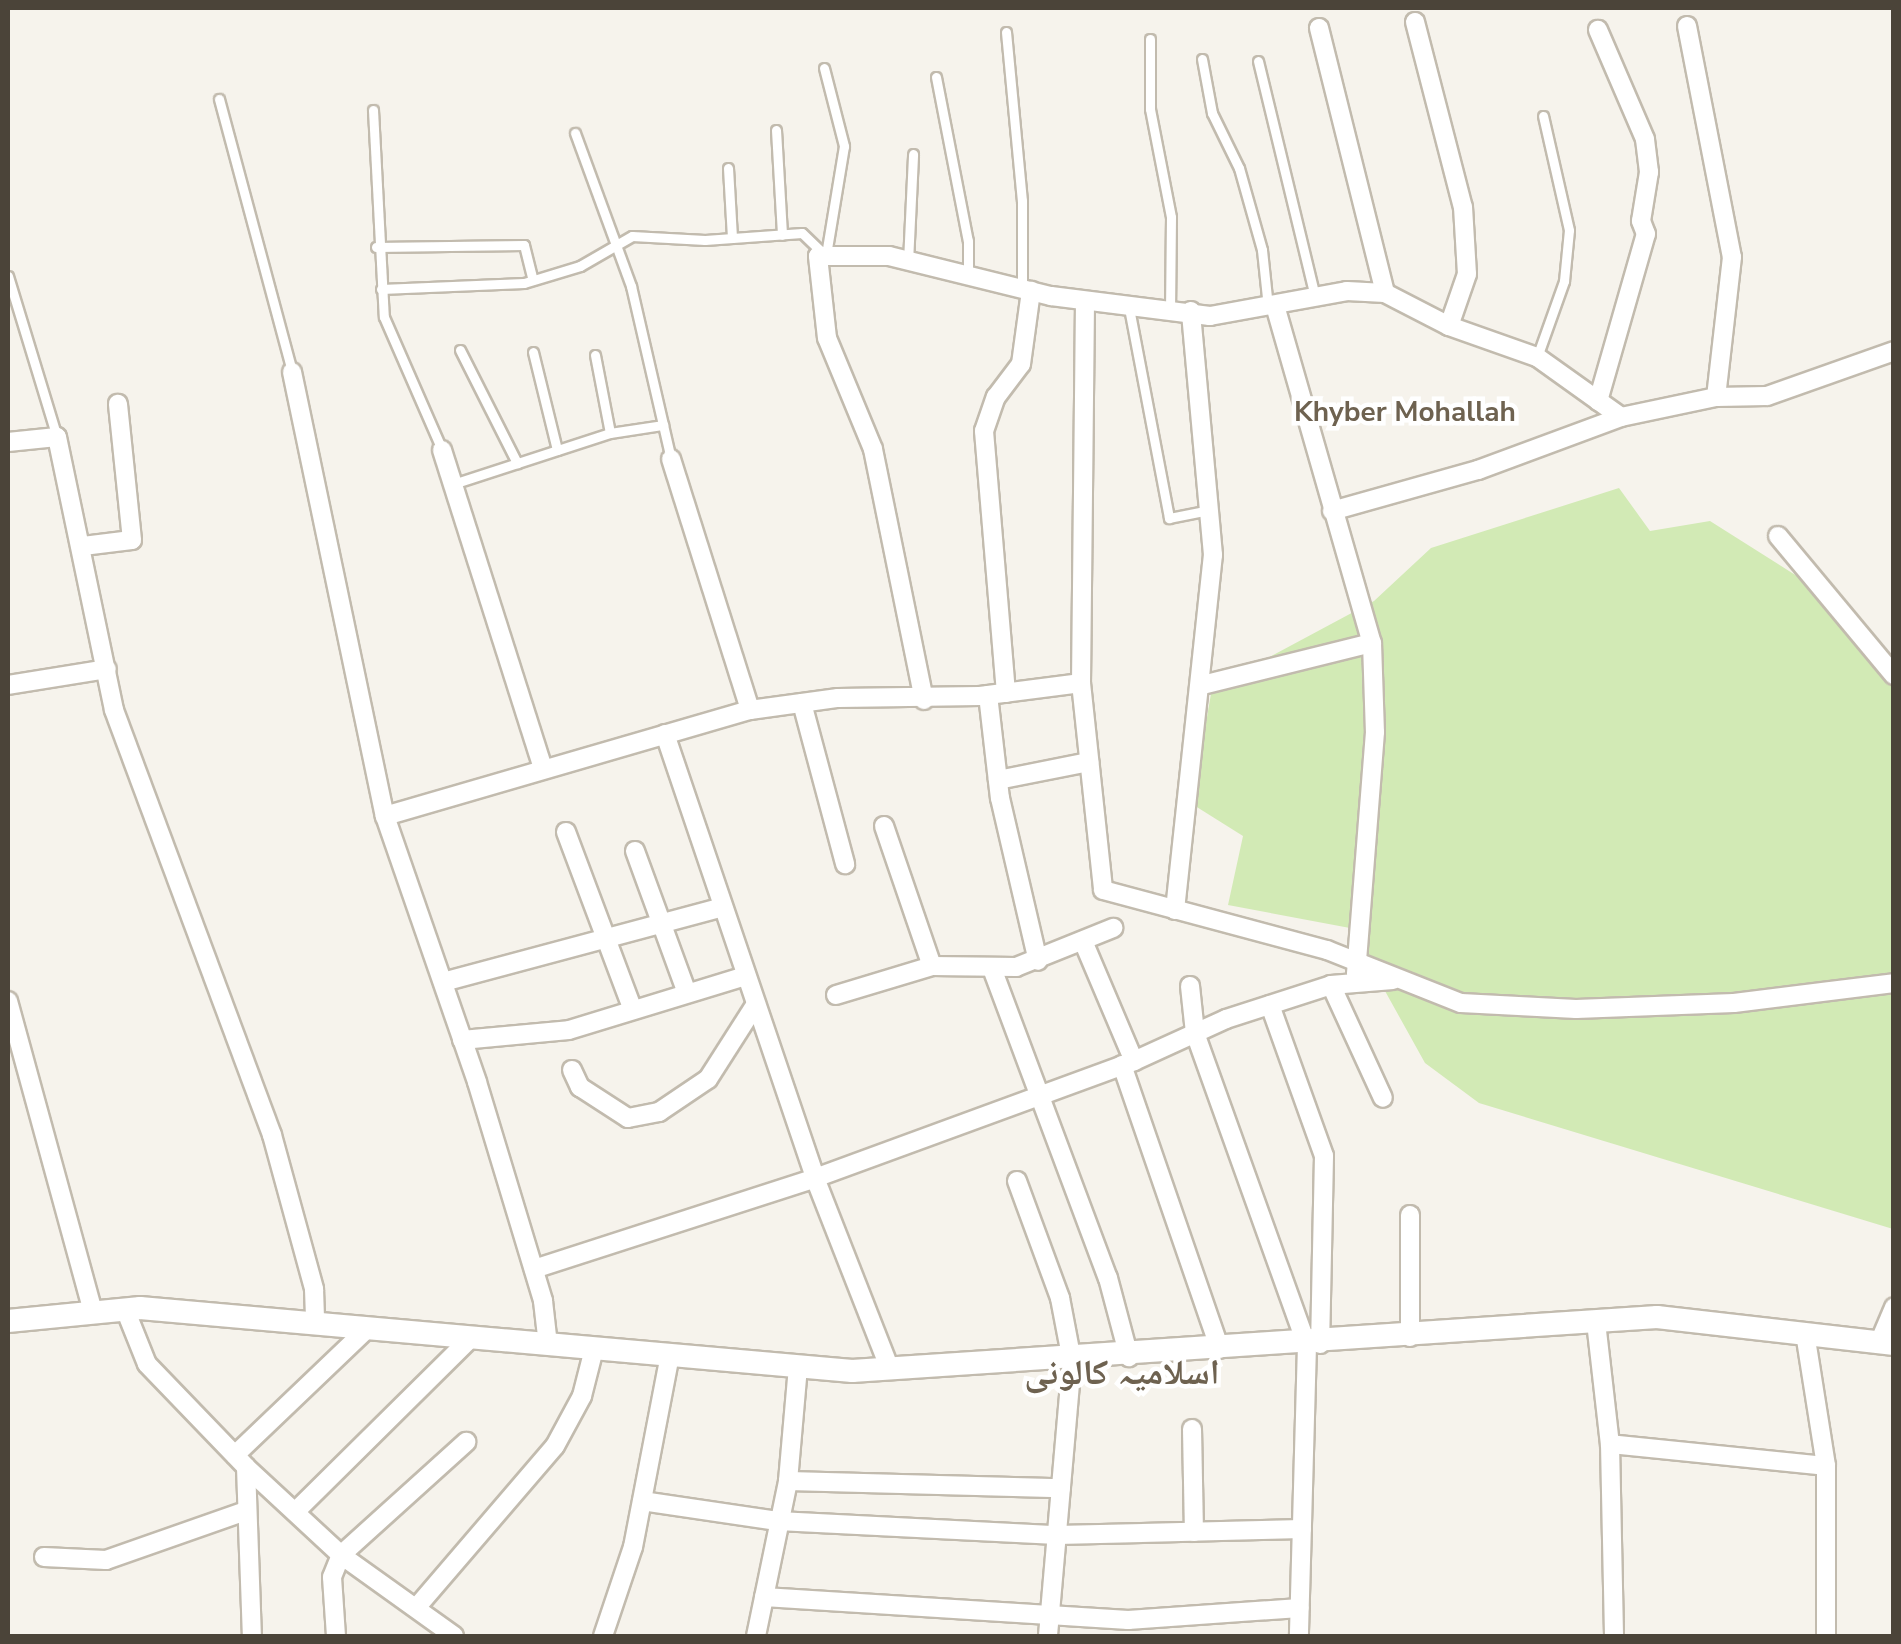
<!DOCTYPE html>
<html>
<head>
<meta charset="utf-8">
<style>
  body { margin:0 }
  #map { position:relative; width:1901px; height:1644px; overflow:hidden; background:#f6f3ec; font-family:"Nunito Sans","Noto Naskh Arabic",sans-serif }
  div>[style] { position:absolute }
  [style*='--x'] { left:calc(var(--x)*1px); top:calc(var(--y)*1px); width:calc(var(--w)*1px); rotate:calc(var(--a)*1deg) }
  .green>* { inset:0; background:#d2eab5 }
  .roads { filter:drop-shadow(2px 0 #c2bbae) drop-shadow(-2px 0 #c2bbae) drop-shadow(0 2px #c2bbae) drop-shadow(0 -2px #c2bbae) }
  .service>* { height:9px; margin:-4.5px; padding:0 4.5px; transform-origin:4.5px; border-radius:4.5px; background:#fff }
  .minor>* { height:18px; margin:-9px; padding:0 9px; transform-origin:9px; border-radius:9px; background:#fff }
  .tertiary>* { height:22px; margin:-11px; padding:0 11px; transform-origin:11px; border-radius:11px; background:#fff }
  span { translate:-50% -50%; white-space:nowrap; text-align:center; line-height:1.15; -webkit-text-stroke:9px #fff; paint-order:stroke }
  .neighbourhood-label { font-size:28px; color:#6e6250; font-weight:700 }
  .district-label { font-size:35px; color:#6e6250; font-weight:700 }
  .frame { position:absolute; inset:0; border:10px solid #4b4439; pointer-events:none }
</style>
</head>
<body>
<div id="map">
  <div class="green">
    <div style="clip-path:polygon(1619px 488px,1650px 531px,1710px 521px,1800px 578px,1893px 687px,1893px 1229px,1479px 1103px,1425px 1063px,1350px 928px,1228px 905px,1243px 836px,1192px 804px,1212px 688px,1374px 601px,1431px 548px)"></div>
  </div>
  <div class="roads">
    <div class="service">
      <div style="--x:1006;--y:32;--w:170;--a:84.6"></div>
      <div style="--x:1022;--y:201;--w:87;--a:90"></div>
      <div style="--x:1150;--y:39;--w:70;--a:90"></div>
      <div style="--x:1150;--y:109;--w:110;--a:79"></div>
      <div style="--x:1171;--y:217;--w:93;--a:90.6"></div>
      <div style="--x:1202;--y:59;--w:55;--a:79.5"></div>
      <div style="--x:1212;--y:113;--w:61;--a:63.9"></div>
      <div style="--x:1239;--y:168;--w:85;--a:74.3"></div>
      <div style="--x:1262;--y:250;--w:57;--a:84"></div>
      <div style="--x:1258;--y:61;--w:242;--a:76.4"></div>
      <div style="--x:824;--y:68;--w:81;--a:75.6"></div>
      <div style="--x:844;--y:146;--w:110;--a:99.4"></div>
      <div style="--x:936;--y:77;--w:167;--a:79"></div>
      <div style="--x:968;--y:241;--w:35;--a:90"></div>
      <div style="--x:219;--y:99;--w:283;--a:75"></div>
      <div style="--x:373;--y:110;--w:207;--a:87"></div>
      <div style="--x:384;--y:317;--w:145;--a:66.4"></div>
      <div style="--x:776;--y:130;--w:105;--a:86.7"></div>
      <div style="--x:575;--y:133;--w:163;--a:69.9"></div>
      <div style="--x:631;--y:286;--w:178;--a:77"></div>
      <div style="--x:728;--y:168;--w:70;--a:86.7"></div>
      <div style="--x:376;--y:247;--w:148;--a:-0.8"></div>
      <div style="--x:524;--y:245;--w:36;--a:76"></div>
      <div style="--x:908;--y:262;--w:108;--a:-87.3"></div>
      <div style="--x:8;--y:276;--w:168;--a:73.1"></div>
      <div style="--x:381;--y:289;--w:143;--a:-2.4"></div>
      <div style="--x:524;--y:283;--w:59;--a:-16.9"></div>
      <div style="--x:580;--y:266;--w:60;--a:-30"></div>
      <div style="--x:632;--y:236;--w:73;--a:3.1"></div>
      <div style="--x:705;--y:240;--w:97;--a:-4.1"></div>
      <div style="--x:802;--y:233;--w:30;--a:44"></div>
      <div style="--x:1129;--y:308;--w:214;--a:79.2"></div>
      <div style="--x:1169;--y:518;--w:41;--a:-11.3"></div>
      <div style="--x:460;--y:350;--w:127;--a:63.2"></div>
      <div style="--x:533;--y:352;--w:101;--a:76.2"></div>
      <div style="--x:595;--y:355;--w:79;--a:79.1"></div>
      <div style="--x:1537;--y:357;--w:81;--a:-70.4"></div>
      <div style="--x:1564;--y:281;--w:51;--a:-84.4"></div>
      <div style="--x:1569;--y:230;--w:117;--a:-102.8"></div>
      <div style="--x:453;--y:484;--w:165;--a:-18"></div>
      <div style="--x:610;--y:433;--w:54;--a:-8.6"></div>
    </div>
    <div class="minor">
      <div style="--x:1415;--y:22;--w:191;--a:75.5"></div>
      <div style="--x:1463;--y:207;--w:67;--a:86.6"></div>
      <div style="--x:1467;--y:274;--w:55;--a:109.1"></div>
      <div style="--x:1687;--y:26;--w:235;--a:79"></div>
      <div style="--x:1732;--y:257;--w:141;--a:96.5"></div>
      <div style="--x:1319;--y:28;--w:273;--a:76"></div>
      <div style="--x:1085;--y:302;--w:381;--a:90.6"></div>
      <div style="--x:1081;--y:683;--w:208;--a:83.9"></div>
      <div style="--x:1103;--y:890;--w:232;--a:15"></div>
      <div style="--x:1327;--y:950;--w:144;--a:21.6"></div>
      <div style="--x:1461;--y:1003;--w:115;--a:3"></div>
      <div style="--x:1576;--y:1009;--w:158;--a:-2.2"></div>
      <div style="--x:1734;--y:1003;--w:161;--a:-7.1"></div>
      <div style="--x:1276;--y:309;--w:348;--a:74"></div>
      <div style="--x:1372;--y:643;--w:89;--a:88.1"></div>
      <div style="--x:1375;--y:732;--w:243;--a:94.5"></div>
      <div style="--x:292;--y:372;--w:454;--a:78.2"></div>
      <div style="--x:385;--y:816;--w:281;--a:70.9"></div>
      <div style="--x:477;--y:1082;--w:229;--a:73.2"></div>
      <div style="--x:543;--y:1301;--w:44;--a:83.5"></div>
      <div style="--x:1598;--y:401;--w:174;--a:-74"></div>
      <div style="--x:1646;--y:234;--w:14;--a:-111"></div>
      <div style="--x:1641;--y:221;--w:50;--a:-80.7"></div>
      <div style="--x:1649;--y:172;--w:33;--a:-97"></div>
      <div style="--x:1645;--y:139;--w:119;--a:-113.3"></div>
      <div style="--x:8;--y:442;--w:49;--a:-5.8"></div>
      <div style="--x:57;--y:437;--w:279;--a:78.2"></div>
      <div style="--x:114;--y:710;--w:453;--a:69.6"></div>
      <div style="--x:272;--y:1135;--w:160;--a:74.7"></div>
      <div style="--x:314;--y:1289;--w:36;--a:88"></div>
      <div style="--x:442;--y:450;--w:335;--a:72.4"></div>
      <div style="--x:671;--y:459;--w:263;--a:72.5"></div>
      <div style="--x:1332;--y:511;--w:152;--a:-15.7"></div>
      <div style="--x:1478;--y:470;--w:153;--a:-20.3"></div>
      <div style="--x:1621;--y:417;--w:97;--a:-11.9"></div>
      <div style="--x:1716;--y:397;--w:51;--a:-1.1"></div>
      <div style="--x:1767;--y:396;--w:135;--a:-19.5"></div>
      <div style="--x:1778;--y:536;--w:181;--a:50.2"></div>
      <div style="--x:83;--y:546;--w:49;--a:-7"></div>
      <div style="--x:132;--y:540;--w:137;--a:-95.9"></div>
      <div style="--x:8;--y:685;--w:100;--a:-9.2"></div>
      <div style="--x:1202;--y:685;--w:175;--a:-13.9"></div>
      <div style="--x:1006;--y:693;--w:263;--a:-94.8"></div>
      <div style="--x:984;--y:431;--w:36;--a:-71"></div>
      <div style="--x:996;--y:397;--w:41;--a:-52.9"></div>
      <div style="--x:1021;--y:364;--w:74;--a:-82.2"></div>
      <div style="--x:988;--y:695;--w:104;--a:83.4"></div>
      <div style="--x:1000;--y:798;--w:167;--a:76.9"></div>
      <div style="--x:924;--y:700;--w:256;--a:-101.5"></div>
      <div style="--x:873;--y:449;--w:120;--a:-112.5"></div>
      <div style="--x:827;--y:338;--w:82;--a:-96.3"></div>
      <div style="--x:818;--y:256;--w:71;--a:0"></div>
      <div style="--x:889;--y:256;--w:167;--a:13.9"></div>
      <div style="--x:1051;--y:296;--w:160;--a:7.2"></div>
      <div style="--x:1210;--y:316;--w:139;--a:-10.3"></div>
      <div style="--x:1347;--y:291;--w:38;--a:3"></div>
      <div style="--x:1385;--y:293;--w:72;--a:27.3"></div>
      <div style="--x:1449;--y:326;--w:93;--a:19.4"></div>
      <div style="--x:1537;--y:357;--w:103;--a:35.5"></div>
      <div style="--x:802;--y:703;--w:167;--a:75"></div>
      <div style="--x:665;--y:734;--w:469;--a:71.3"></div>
      <div style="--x:815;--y:1178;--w:205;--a:68.6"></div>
      <div style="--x:998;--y:780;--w:93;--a:-11.2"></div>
      <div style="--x:385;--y:816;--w:380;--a:-16.2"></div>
      <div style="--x:750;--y:710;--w:89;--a:-7.8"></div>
      <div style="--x:838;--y:698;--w:142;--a:-0.8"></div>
      <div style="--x:980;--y:696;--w:102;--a:-7.3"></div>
      <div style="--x:884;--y:826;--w:148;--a:71.1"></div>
      <div style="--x:566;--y:832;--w:190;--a:69.4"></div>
      <div style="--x:635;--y:851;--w:151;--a:69.9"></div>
      <div style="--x:1175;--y:910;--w:357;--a:-83.9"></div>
      <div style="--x:1213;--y:555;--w:245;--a:-95.2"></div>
      <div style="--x:1083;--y:941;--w:130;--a:67"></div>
      <div style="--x:993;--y:971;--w:328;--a:69.5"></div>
      <div style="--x:1108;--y:1278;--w:82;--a:75.1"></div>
      <div style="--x:443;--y:982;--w:289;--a:-15"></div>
      <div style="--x:1331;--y:985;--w:124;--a:65.3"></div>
      <div style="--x:1190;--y:986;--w:47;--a:83.9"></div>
      <div style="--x:1195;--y:1033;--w:331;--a:70.3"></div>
      <div style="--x:1307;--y:1345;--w:291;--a:91.6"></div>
      <div style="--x:836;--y:995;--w:100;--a:-16.8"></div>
      <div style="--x:932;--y:966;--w:84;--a:0.7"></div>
      <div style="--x:1016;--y:967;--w:105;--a:-21.9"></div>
      <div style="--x:8;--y:1001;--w:322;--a:74.7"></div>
      <div style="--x:1270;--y:1005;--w:160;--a:70.3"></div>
      <div style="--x:1324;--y:1156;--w:188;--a:91.2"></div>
      <div style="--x:462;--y:1040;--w:107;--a:-5.3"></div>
      <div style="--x:569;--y:1030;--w:185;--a:-17"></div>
      <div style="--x:1122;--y:1065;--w:300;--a:71"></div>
      <div style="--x:572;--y:1070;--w:19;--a:65"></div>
      <div style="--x:580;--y:1087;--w:57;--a:32.9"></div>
      <div style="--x:628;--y:1118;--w:32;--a:-11"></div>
      <div style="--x:659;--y:1112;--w:59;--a:-34"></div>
      <div style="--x:708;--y:1079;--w:89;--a:-57.4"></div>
      <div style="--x:1017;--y:1181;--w:125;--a:69.8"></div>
      <div style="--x:1060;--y:1298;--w:64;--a:79.2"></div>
      <div style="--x:1072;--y:1361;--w:276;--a:95"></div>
      <div style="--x:534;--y:1269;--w:295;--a:-17.9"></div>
      <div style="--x:815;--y:1178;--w:340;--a:-20.1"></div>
      <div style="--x:1134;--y:1061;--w:101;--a:-24.5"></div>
      <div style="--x:1226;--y:1019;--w:110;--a:-17.9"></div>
      <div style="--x:1331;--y:985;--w:62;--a:-4.6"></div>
      <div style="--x:125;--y:1309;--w:59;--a:68.2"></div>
      <div style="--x:147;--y:1364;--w:143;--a:46.1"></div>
      <div style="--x:246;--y:1467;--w:129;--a:42.8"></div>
      <div style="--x:341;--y:1555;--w:139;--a:35.6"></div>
      <div style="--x:1596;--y:1322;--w:123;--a:83.5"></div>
      <div style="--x:1610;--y:1444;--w:192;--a:88.8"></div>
      <div style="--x:1805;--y:1333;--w:135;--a:81"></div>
      <div style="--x:1826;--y:1466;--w:170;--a:90"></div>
      <div style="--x:1410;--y:1337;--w:122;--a:-90"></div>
      <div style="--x:1879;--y:1343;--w:39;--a:-67"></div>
      <div style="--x:1192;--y:1429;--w:103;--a:88.9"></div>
      <div style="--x:1610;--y:1444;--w:217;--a:5.8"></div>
      <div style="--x:235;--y:1455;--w:181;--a:-43.7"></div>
      <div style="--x:246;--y:1467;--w:169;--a:88"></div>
      <div style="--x:788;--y:1481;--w:273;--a:1.5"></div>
      <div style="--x:642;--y:1501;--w:137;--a:8.4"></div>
      <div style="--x:778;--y:1521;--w:279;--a:2.9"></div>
      <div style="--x:1057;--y:1535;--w:245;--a:-1.4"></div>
      <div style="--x:297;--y:1510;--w:243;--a:-44.7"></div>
      <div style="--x:44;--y:1557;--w:62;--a:2.8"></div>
      <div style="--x:106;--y:1560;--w:148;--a:-19.3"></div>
      <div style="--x:764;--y:1597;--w:365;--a:3.6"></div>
      <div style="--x:1128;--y:1620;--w:172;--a:-4"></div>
      <div style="--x:416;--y:1608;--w:213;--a:-49.4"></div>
      <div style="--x:555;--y:1446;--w:57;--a:-61.6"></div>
      <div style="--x:582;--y:1396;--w:49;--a:-75.7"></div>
      <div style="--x:336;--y:1636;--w:59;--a:-93.9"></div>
      <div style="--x:332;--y:1577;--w:24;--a:-68"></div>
      <div style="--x:341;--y:1555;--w:169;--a:-42.1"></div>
      <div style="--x:603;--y:1636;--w:94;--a:-71.4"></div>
      <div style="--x:633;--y:1547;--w:196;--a:-79.1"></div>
      <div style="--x:756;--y:1636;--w:158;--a:-78.3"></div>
      <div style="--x:788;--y:1481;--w:115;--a:-85"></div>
    </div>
    <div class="tertiary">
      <div style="--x:8;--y:1321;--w:133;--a:-5.6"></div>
      <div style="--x:140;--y:1308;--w:715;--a:5.06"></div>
      <div style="--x:852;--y:1371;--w:807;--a:-3.84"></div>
      <div style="--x:1657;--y:1317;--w:239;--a:6.5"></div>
    </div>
  </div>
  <div class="neighbourhood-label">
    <span style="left:1405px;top:412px">Khyber Mohallah</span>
  </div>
  <div class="district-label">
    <span style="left:1122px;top:1373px">اسلامیہ کالونی</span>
  </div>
  <div class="frame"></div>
</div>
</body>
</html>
